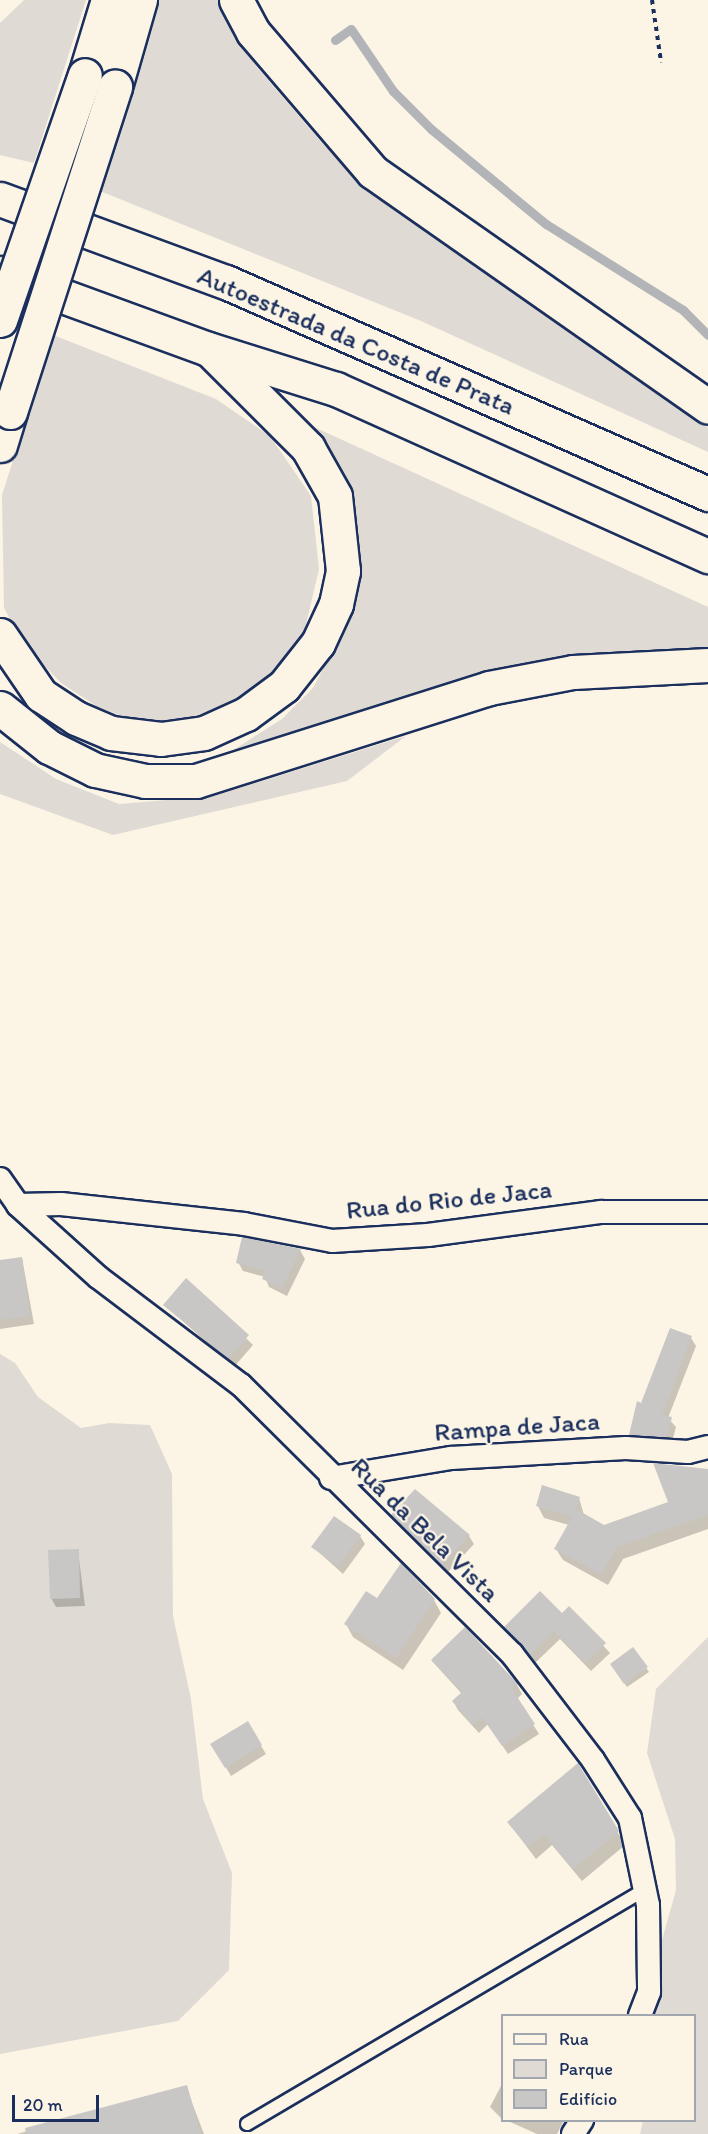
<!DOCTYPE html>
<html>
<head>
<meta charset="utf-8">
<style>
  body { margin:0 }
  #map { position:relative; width:708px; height:2134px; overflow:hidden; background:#fcf5e5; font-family:Itim,sans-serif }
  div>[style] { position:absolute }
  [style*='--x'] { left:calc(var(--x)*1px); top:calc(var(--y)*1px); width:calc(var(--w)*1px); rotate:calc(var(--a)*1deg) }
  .green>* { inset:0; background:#dfdbd4 }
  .shadow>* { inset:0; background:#0003 }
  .stream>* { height:9px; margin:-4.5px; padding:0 4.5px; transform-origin:4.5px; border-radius:4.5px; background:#b2b4b8 }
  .building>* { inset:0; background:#c8c7c6 }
  .path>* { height:4px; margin-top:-2px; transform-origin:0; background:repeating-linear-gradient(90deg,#1b2f5e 0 4.5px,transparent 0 9px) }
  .roads { filter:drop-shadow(2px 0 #1b2f5e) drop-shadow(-2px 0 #1b2f5e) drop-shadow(0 2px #1b2f5e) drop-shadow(0 -2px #1b2f5e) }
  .lane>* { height:12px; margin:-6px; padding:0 6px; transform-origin:6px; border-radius:6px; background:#fcf5e5 }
  .street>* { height:22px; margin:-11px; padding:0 11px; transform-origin:11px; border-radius:11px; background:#fcf5e5 }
  .highway>* { height:33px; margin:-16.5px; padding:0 16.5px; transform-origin:16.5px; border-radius:16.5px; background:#fcf5e5 }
  .bridges { filter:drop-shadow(2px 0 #1b2f5e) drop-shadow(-2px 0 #1b2f5e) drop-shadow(0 2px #1b2f5e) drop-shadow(0 -2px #1b2f5e) }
  .highway-bridge>* { height:33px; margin:-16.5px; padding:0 16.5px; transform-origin:16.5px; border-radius:16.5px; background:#fcf5e5 }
  span { translate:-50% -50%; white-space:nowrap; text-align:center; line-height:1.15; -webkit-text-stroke:4.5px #fcf5e5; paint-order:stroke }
  .street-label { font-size:26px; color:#1b2f5e }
  .legend { position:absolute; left:501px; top:2014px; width:195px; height:108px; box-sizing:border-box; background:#fcf5e5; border:2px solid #a2a6af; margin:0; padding:8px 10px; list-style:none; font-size:18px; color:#1b2f5e }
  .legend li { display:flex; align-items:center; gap:12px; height:30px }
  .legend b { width:30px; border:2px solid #a2a6af }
  .scale { position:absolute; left:12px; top:2095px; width:87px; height:27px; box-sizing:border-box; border:3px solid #1b2f5e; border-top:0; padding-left:8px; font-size:18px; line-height:21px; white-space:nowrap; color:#1b2f5e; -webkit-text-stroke:4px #fcf5e5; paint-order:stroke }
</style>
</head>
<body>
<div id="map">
  <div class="green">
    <div style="clip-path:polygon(24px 0,86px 0,34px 163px,0 155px,0 23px)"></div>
    <div style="clip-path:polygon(153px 0,222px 0,256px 66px,322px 143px,393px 207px,708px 428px,708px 452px,421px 321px,100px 191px)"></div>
    <div style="clip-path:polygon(53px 335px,216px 399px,270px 436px,311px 496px,319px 569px,304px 633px,280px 668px,237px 703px,187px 718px,139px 723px,96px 706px,61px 683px,23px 643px,4px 608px,2px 495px)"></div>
    <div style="clip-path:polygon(314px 427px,708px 607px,708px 649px,566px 661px,233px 750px,282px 719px,313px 688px,351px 616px,358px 572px,353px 505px)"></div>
    <div style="clip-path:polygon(406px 736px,347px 781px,113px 835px,0 794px,0 742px,56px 779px,119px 804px,214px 796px)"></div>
    <div style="clip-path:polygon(0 1354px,15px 1363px,38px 1397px,81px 1428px,109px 1423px,150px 1425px,172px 1474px,173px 1616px,191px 1699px,203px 1799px,232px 1873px,229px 1970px,178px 2021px,0 2054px)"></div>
    <div style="clip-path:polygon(708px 1637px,708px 2134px,640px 2134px,643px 2121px,694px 2120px,694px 2016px,641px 2015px,676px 1890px,675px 1839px,647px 1753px,656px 1689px)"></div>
  </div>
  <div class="shadow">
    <div style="clip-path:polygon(300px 1250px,305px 1259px,287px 1296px,269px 1287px,265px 1277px,243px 1271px,238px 1262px)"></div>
    <div style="clip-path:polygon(22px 1258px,34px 1324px,0 1329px,0 1261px)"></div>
    <div style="clip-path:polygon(186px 1280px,253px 1345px,234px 1367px,165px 1305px)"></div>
    <div style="clip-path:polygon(691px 1338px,696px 1346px,668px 1418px,676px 1427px,671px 1445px,635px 1443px,630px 1434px)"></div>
    <div style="clip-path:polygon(655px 1465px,708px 1470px,708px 1529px,623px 1559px,608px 1585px,563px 1560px,556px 1549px,569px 1525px,544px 1518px,538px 1506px,579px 1498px,584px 1515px,604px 1526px,670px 1503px)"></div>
    <div style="clip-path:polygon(393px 1515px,469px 1536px,474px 1544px,447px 1573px)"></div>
    <div style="clip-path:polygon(360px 1536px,365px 1544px,343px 1574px,313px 1547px)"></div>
    <div style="clip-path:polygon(78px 1551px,85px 1606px,56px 1607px,51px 1598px)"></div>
    <div style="clip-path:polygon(378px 1600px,434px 1600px,441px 1613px,403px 1670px,353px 1637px,346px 1624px)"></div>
    <div style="clip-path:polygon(569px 1608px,610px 1653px,591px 1671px,560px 1639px,535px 1663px,505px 1627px,562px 1615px)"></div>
    <div style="clip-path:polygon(465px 1629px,517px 1685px,522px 1694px,517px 1699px,539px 1734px,508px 1754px,488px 1724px,479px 1733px,458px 1710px,453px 1701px,462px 1694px,432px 1661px)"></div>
    <div style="clip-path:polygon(633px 1649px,649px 1672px,627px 1687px,614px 1668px)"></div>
    <div style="clip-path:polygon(247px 1723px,266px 1754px,231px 1776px,212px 1744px)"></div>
    <div style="clip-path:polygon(578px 1765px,625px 1845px,582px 1881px,552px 1845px,536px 1859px,509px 1823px)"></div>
    <div style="clip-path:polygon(502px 2084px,502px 2119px,490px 2107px)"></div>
    <div style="clip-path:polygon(186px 2087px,204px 2134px,17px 2134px)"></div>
    <div style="clip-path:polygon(506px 2120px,564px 2120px,557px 2134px,537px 2134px)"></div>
  </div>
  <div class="stream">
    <div style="--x:335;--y:40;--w:19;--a:-35"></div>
    <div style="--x:351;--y:29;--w:75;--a:55.9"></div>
    <div style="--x:393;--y:91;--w:54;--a:45"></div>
    <div style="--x:431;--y:129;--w:149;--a:39.6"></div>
    <div style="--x:546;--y:224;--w:162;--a:32.1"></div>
    <div style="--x:683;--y:310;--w:35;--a:45"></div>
  </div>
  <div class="building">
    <div style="clip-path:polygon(242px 1237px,301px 1249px,282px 1288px,262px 1279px,266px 1271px,236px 1263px)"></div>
    <div style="clip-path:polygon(22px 1257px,30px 1316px,0 1320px,0 1260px)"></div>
    <div style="clip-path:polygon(186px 1278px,249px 1335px,229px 1359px,163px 1305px)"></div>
    <div style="clip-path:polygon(670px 1328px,692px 1336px,662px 1415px,672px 1417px,667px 1437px,629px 1435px,637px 1401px,641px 1403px)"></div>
    <div style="clip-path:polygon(653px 1463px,708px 1469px,708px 1515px,617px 1547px,601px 1574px,554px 1549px,572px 1517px,536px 1506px,542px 1485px,580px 1497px,576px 1509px,604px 1525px,668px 1502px)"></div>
    <div style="clip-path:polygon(415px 1489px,470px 1535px,442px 1565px,391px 1515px)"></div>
    <div style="clip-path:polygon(334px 1516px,361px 1535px,338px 1566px,311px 1547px)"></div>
    <div style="clip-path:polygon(79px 1549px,80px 1598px,50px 1599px,48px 1550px)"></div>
    <div style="clip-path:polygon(401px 1563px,435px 1599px,396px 1658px,344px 1624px,366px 1591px,377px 1598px)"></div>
    <div style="clip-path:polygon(540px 1591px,562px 1613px,569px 1606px,606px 1643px,586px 1663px,554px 1631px,530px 1655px,504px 1627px)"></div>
    <div style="clip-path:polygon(465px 1627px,518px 1684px,512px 1689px,535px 1724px,502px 1746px,482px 1717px,473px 1725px,452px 1701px,462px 1692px,431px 1660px)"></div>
    <div style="clip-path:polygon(633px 1647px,648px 1667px,624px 1684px,610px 1664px)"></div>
    <div style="clip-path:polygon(248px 1721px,262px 1745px,225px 1768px,210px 1744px)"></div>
    <div style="clip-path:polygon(578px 1763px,619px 1831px,573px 1869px,544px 1834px,528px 1847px,507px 1822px)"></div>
    <div style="clip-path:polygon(187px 2085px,201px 2134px,26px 2134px,25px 2128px)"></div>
  </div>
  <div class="path">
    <div style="--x:652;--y:0;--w:63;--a:81.7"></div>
  </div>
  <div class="roads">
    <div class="lane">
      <div style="--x:247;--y:2124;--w:462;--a:-30.5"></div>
    </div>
    <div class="street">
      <div style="--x:0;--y:1179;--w:32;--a:55"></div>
      <div style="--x:18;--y:1205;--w:108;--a:42"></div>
      <div style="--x:98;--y:1277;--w:179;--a:37.1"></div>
      <div style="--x:241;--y:1385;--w:382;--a:44.8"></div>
      <div style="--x:512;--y:1654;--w:133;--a:52.6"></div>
      <div style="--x:593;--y:1760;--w:69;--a:57.5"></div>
      <div style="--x:630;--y:1818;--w:89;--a:78.3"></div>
      <div style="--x:648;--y:1905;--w:87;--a:89.3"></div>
      <div style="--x:649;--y:1992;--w:26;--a:111"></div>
      <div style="--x:18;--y:1205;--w:43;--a:-1.3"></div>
      <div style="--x:61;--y:1204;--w:184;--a:6.2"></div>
      <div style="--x:244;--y:1224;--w:90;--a:10.9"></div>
      <div style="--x:332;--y:1241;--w:96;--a:-3.6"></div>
      <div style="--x:428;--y:1235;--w:175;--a:-7.6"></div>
      <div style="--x:601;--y:1212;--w:107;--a:0"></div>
      <div style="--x:331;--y:1478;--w:122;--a:-9.5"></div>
      <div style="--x:451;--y:1458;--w:175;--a:-3.3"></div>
      <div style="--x:626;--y:1448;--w:62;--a:3.7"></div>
      <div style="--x:688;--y:1452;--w:21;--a:-14"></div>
      <div style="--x:573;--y:2134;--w:17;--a:-57"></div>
    </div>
    <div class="highway">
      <div style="--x:236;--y:0;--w:36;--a:62"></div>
      <div style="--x:253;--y:32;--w:184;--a:49.4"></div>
      <div style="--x:373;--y:172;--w:409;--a:35"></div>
      <div style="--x:85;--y:75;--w:78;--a:-73"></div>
      <div style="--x:115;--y:87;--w:91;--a:-74"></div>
      <div style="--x:0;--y:199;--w:241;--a:20.2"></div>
      <div style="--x:226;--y:282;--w:527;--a:23.74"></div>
      <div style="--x:0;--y:273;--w:221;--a:20.1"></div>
      <div style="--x:208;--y:349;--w:134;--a:17.4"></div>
      <div style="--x:336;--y:389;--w:408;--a:24.2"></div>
      <div style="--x:0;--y:445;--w:34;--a:-73"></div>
      <div style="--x:0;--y:635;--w:73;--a:55.7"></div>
      <div style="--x:41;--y:695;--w:42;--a:33.3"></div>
      <div style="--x:76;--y:718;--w:38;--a:23"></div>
      <div style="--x:111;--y:733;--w:50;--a:6.8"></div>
      <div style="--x:161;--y:739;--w:43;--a:-7.9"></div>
      <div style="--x:204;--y:733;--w:46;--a:-24.3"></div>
      <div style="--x:246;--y:714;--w:47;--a:-36.4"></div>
      <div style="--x:284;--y:686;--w:55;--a:-51.7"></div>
      <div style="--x:318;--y:643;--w:43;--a:-65.2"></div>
      <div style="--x:336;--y:604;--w:34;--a:-78"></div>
      <div style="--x:343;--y:571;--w:75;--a:-96.1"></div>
      <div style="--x:335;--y:496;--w:55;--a:-119.4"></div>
      <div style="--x:308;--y:448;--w:133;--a:-135"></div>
      <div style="--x:0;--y:708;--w:63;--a:38.5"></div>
      <div style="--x:49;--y:747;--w:51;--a:26.6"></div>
      <div style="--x:95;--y:770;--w:51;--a:12.4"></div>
      <div style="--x:145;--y:781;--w:51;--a:0"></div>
      <div style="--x:196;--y:781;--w:307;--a:-17.6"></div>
      <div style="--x:489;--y:688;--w:86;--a:-10.8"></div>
      <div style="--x:573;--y:672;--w:135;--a:-3"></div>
    </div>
  </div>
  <div class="bridges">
    <div class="highway-bridge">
      <div style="--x:0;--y:320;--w:259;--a:-70.9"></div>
      <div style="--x:10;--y:412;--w:342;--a:-72.1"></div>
    </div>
  </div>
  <div class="street-label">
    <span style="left:356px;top:341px;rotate:23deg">Autoestrada da Costa de Prata</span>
    <span style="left:449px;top:1200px;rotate:-6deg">Rua do Rio de Jaca</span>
    <span style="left:517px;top:1427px;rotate:-4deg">Rampa de Jaca</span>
    <span style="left:425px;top:1530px;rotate:44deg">Rua da Bela Vista</span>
  </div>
  <ul class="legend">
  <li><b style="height:8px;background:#fcf5e5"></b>Rua</li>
  <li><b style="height:16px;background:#dfdbd4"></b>Parque</li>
  <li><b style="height:16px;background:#c8c7c6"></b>Edifício</li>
  </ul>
  <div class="scale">20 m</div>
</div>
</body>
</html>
